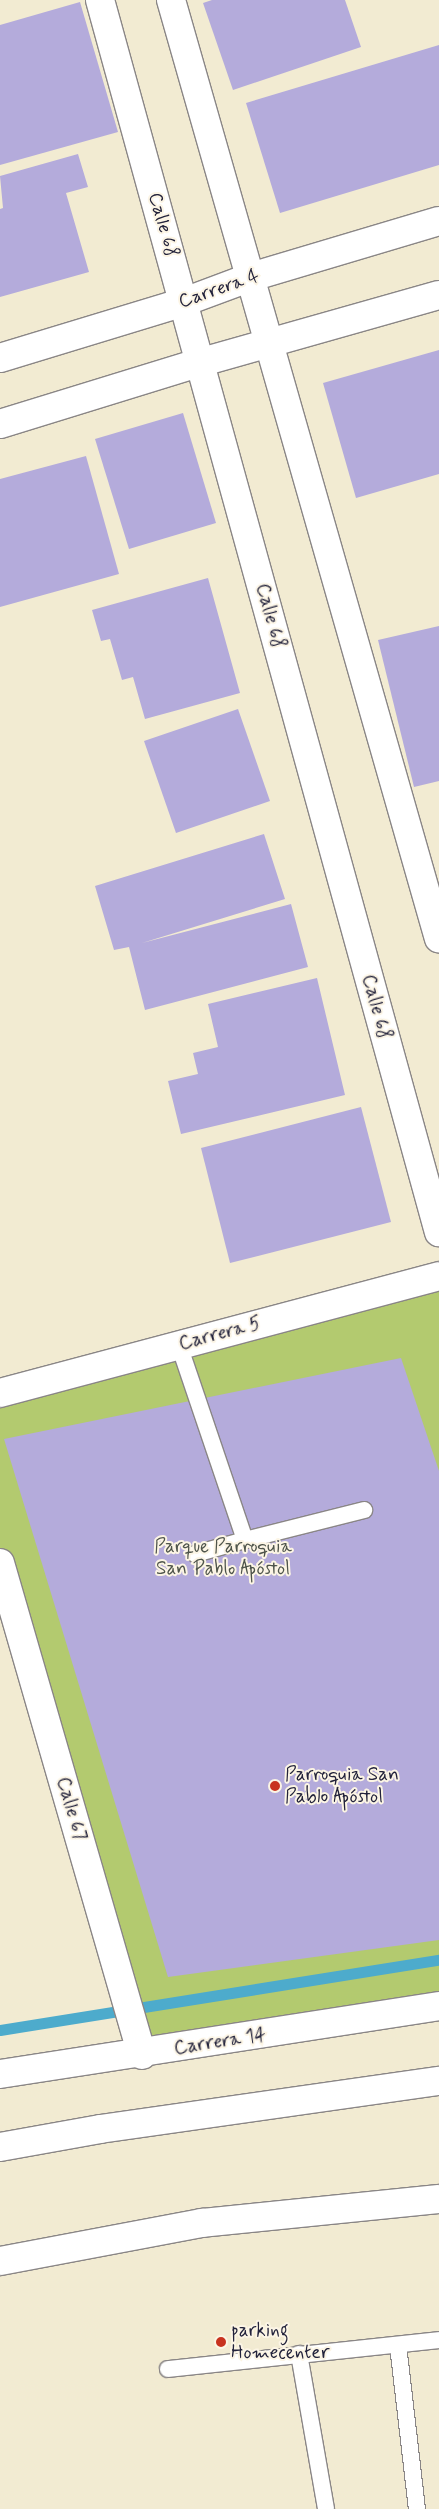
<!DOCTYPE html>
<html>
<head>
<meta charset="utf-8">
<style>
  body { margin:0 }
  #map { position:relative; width:439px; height:2509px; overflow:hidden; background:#f2ebd2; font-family:Mynerve,sans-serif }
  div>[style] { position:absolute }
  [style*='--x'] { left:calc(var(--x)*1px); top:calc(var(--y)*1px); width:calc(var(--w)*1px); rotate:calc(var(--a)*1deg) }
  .green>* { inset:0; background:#b3ca6f }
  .stream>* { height:11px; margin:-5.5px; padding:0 5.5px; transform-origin:5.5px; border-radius:5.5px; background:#4dabcc }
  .building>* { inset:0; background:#b4abdb }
  .roads { filter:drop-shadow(1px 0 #8a8686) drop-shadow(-1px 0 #8a8686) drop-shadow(0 1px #8a8686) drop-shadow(0 -1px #8a8686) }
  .lane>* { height:16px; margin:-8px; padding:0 8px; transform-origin:8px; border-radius:8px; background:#fff }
  .street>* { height:28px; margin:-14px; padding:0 14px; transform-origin:14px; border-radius:14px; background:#fff }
  .primary>* { height:28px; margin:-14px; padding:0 14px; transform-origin:14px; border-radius:14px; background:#fff }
  .dots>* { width:14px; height:14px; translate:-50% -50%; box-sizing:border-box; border:2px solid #fcf5e5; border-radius:50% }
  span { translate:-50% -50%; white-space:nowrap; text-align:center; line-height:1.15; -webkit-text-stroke:4px #fcf5e5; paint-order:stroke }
  .street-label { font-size:19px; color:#22223b }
  .park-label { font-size:19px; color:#4e544b }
  .poi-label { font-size:19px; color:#22223b }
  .left { translate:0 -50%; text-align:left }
</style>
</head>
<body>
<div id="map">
  <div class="green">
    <div style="clip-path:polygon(439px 1276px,439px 2006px,142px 2055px,0 1563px,0 1393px)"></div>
  </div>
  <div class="stream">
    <div style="--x:0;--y:2030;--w:445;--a:-9.1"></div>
  </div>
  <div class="building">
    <div style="clip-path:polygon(212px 0,345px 0,361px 47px,233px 90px,203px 3px)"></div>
    <div style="clip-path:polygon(80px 2px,118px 132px,0 165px,0 25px)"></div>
    <div style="clip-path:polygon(439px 45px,439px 165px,280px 213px,246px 103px)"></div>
    <div style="clip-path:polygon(78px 154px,88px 187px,66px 193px,89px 272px,0 297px,0 209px,3px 208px,0 176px)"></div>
    <div style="clip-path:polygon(439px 350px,439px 474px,356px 498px,323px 383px)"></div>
    <div style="clip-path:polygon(183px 413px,216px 523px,129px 549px,95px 439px)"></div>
    <div style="clip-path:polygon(86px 456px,119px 574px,0 607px,0 479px)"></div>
    <div style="clip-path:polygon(208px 578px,240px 693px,145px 719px,133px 677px,122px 680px,110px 639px,101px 641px,92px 610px)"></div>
    <div style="clip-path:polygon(439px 626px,439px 781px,414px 787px,378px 640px)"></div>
    <div style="clip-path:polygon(238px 709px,270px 801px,176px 833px,144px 741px)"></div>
    <div style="clip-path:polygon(264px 834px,285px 899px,142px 943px,291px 904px,308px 967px,145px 1010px,129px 947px,114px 950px,95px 886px)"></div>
    <div style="clip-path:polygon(317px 978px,345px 1095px,181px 1134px,168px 1081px,198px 1074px,193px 1053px,218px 1047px,208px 1004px)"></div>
    <div style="clip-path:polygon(361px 1107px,391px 1222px,230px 1263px,201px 1148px)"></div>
    <div style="clip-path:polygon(401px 1358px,439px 1471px,439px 1940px,168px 1977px,4px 1439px)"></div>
  </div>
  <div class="roads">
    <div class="lane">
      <div style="--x:179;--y:1345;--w:206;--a:71.3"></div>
      <div style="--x:245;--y:1540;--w:123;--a:-14.1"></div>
      <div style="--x:195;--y:1554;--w:52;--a:-15.6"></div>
      <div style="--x:398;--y:2345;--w:165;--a:83.4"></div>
      <div style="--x:299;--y:2354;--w:157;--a:80.1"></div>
      <div style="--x:168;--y:2369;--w:273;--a:-6.1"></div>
    </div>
    <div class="street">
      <div style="--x:100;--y:0;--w:1278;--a:74.62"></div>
      <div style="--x:171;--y:0;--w:976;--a:74.07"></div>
      <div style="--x:0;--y:358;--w:192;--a:-16.9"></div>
      <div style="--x:184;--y:302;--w:72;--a:-20.5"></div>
      <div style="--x:251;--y:277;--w:196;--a:-16.6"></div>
      <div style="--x:0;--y:424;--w:211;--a:-17.1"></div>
      <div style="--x:202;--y:362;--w:246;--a:-15.8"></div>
      <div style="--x:0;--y:1393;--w:454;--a:-14.9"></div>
      <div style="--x:0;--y:1563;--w:512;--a:73.9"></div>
      <div style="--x:0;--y:2261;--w:206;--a:-10.7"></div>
      <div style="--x:202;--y:2223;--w:238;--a:-5.8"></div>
    </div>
    <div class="primary">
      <div style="--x:0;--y:2074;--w:444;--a:-8.8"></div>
      <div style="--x:0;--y:2147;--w:102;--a:-10.2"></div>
      <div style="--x:100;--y:2129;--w:342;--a:-8.1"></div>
    </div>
  </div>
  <div class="dots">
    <div style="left:275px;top:1786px;background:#c8321e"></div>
    <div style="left:221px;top:2342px;background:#c8321e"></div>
  </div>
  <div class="street-label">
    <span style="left:163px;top:225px;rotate:74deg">Calle 68</span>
    <span style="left:219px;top:289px;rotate:-19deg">Carrera 4</span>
    <span style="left:270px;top:616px;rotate:75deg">Calle 68</span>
    <span style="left:376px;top:1007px;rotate:75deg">Calle 68</span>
    <span style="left:220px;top:1334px;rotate:-15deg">Carrera 5</span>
    <span style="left:71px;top:1809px;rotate:74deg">Calle 67</span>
    <span style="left:220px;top:2042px;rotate:-9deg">Carrera 14</span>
  </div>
  <div class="park-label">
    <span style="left:223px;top:1558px">Parque Parroquia<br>San Pablo Apóstol</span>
  </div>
  <div class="poi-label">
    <span class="left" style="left:285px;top:1786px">Parroquia San<br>Pablo Apóstol</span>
    <span class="left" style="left:231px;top:2342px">parking<br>Homecenter</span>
  </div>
</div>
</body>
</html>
